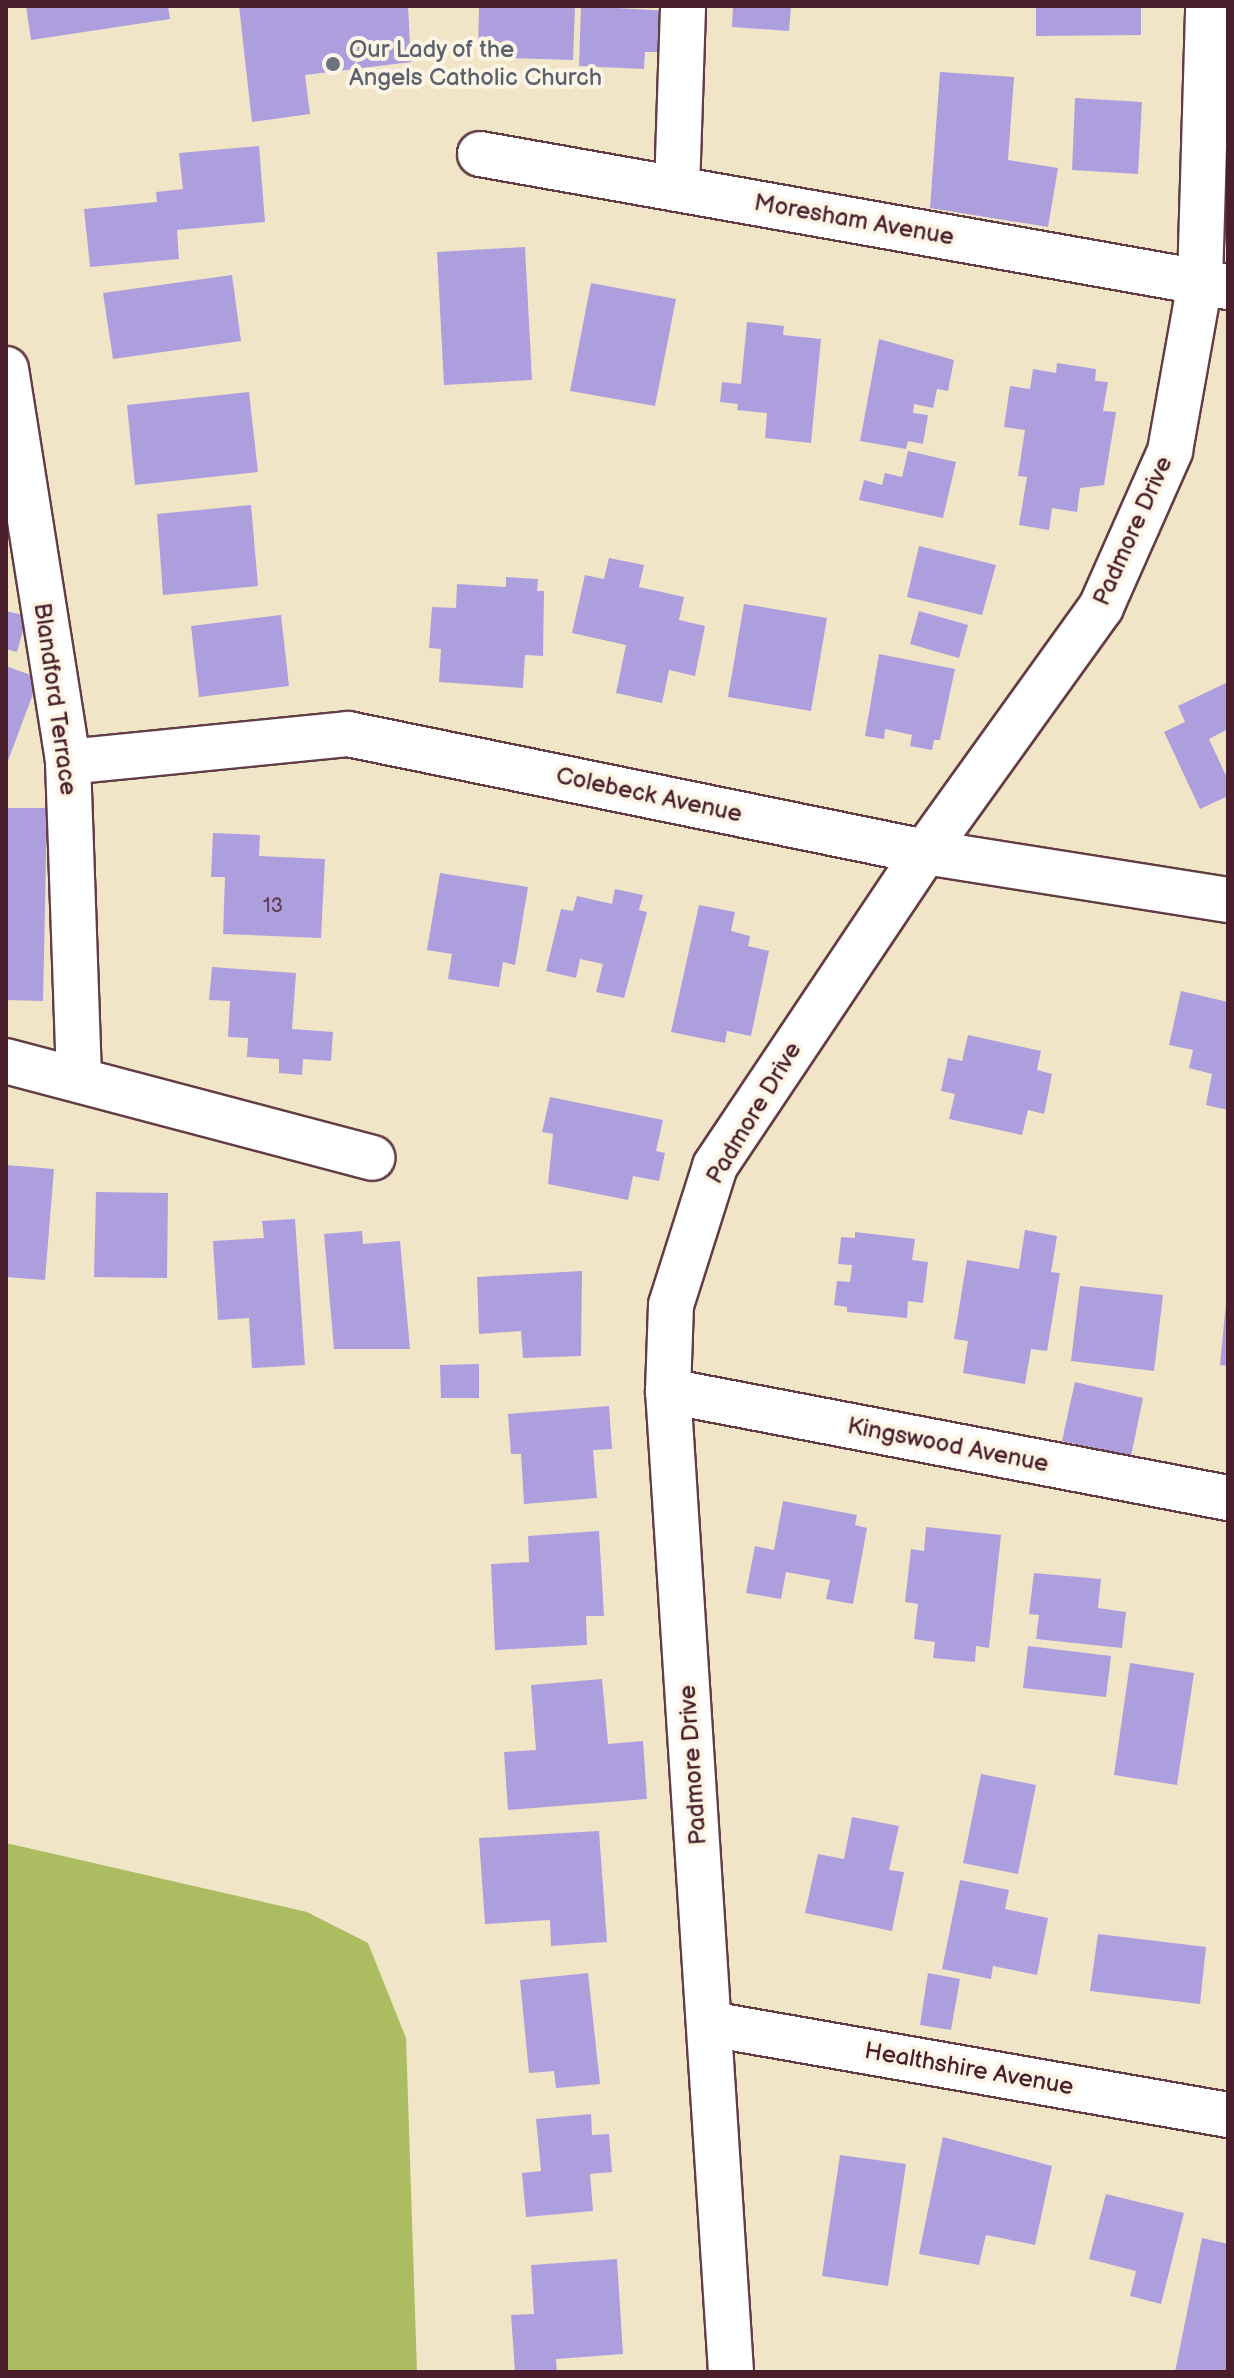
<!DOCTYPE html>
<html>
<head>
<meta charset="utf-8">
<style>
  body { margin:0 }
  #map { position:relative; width:1234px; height:2378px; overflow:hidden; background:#f1e5c8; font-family:"Balsamiq Sans",sans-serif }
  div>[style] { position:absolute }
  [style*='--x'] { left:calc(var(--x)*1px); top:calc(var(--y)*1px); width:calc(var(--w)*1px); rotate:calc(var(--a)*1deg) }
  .green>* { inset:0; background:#acbd61 }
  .building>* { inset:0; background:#ad9fde }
  .roads { filter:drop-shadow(2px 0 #633d43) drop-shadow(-2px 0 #633d43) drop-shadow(0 2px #633d43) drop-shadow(0 -2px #633d43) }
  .minor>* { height:44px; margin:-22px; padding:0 22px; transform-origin:22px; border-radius:22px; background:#fff }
  .dots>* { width:22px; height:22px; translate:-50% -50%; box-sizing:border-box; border:4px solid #fcf5e5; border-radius:50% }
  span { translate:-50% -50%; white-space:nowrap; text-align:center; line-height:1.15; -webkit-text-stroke:8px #fcf5e5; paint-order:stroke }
  .number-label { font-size:20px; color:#633f58 }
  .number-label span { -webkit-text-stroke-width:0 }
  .worship-label { font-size:24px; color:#5b616d }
  .left { translate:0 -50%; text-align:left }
  .street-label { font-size:24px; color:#4a1f2b }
  .frame { position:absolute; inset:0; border:8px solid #4a1f2b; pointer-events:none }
</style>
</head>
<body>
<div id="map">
  <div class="green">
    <div style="clip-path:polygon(6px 1843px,307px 1912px,368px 1943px,406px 2038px,417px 2372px,6px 2372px)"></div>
  </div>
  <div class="building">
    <div style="clip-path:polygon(26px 6px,168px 6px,170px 19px,31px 40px)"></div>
    <div style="clip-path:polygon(239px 6px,408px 6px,411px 62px,305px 75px,310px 114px,252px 122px)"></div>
    <div style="clip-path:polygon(479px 6px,575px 6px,573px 60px,478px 57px)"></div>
    <div style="clip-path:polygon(581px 6px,669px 11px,666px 52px,645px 52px,644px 69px,579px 66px)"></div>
    <div style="clip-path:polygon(733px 6px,791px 6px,789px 31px,732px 27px)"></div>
    <div style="clip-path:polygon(1036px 6px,1141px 6px,1141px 35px,1036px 36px)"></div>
    <div style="clip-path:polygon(940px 72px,1014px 77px,1008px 160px,1058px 168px,1048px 227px,930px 208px)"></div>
    <div style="clip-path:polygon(1075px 98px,1142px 102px,1138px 174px,1072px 170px)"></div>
    <div style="clip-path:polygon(259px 146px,265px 222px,177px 230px,179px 259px,90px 267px,84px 209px,157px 202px,156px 192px,183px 189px,179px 153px)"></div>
    <div style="clip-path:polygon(525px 247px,532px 380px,444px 385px,437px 252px)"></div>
    <div style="clip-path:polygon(232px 275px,241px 341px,113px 359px,103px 293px)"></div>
    <div style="clip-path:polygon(591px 283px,676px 299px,655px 406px,570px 391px)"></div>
    <div style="clip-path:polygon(747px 322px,784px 326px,783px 335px,821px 339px,811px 443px,765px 438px,767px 413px,737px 410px,738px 404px,720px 402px,722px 382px,741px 384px)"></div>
    <div style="clip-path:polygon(879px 339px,954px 360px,948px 391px,937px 389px,933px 408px,914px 404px,913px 413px,928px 415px,923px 444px,908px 441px,906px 449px,860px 441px)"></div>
    <div style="clip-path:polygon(1057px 363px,1096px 369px,1095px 381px,1108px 382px,1103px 411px,1116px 412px,1104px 485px,1080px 488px,1077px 512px,1052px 508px,1049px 530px,1019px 525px,1027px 477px,1018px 476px,1025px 430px,1004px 427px,1010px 386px,1030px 389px,1033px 369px,1056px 373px)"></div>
    <div style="clip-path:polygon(249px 392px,258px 472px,135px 485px,127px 405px)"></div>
    <div style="clip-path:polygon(908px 451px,956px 462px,943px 518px,859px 500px,864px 480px,882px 485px,885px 473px,902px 477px)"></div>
    <div style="clip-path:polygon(251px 505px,258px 586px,163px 595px,157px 514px)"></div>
    <div style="clip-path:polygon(919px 546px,996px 565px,982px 615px,907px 597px)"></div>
    <div style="clip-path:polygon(609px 558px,644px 565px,639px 587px,684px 597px,679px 620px,705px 626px,695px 676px,669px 670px,662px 703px,616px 693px,626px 645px,572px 633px,585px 575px,604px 579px)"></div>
    <div style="clip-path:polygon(506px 577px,538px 579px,537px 591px,544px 591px,543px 656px,525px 655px,523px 688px,439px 682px,441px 649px,429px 648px,432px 607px,456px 608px,457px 584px,506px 587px)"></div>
    <div style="clip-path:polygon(744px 604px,827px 618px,811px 711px,728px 697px)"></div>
    <div style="clip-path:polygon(6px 611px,27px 616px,17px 652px,6px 649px)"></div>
    <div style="clip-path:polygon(919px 611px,968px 625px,959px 658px,910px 644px)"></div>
    <div style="clip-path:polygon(281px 615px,289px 686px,199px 697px,191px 626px)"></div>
    <div style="clip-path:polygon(879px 654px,955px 669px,940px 740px,934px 740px,932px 750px,910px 746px,912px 735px,885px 729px,884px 739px,865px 736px)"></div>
    <div style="clip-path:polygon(6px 666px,39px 678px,6px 766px)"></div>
    <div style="clip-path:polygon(1228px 682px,1228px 729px,1209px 739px,1228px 780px,1228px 796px,1200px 809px,1164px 732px,1185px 722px,1178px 706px)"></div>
    <div style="clip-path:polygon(6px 808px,47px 808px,43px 1001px,6px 1000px)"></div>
    <div style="clip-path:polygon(213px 833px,260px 835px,259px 856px,325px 859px,321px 938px,223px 934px,225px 877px,211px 877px)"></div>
    <div style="clip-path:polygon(440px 873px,528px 887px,515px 965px,503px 962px,499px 987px,448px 979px,452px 954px,427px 950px)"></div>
    <div style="clip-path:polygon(615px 889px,643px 895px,639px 910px,647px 912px,624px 998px,596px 992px,603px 964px,580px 959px,576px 978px,546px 971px,561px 909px,573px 911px,577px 896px,612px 904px)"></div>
    <div style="clip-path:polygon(699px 905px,735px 912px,731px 931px,750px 936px,748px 946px,769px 951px,751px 1036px,727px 1031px,725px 1043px,671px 1032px)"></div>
    <div style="clip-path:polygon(212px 967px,296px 973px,292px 1029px,333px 1032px,331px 1061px,303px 1059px,302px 1075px,279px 1073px,279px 1059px,247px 1057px,248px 1038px,228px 1037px,230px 1001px,209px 1000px)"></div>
    <div style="clip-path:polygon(1181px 991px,1228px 1002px,1228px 1110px,1206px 1105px,1212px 1074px,1189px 1068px,1193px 1050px,1169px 1045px)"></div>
    <div style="clip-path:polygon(968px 1035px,1041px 1051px,1037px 1070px,1052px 1074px,1044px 1114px,1028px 1110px,1022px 1135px,949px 1119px,955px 1094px,941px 1091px,948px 1058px,962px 1061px)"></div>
    <div style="clip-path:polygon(550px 1097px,663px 1120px,656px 1151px,665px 1153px,659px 1181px,633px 1176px,628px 1200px,548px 1184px,553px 1134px,542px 1132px)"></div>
    <div style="clip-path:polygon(6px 1165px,54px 1169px,45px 1280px,6px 1277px)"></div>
    <div style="clip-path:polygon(96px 1192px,168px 1193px,167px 1278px,94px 1277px)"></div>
    <div style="clip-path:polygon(295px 1219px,305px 1365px,252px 1368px,249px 1318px,218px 1320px,213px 1241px,264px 1238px,262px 1221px)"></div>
    <div style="clip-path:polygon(1025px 1230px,1057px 1236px,1051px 1272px,1060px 1273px,1047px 1351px,1031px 1349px,1025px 1384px,963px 1373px,968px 1341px,954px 1339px,967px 1260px,1019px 1269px)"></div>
    <div style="clip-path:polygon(362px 1231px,363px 1244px,400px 1241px,410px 1349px,334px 1349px,324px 1234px)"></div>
    <div style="clip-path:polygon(855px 1232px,915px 1239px,912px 1260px,928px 1262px,923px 1303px,908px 1301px,907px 1318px,847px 1312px,847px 1307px,834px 1305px,837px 1281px,850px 1282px,852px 1265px,838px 1264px,841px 1237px,855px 1238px)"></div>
    <div style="clip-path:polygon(582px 1271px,581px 1356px,523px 1358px,521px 1331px,479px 1334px,477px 1277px)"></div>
    <div style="clip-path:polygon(1080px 1286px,1163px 1295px,1154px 1371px,1071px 1361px)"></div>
    <div style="clip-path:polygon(1226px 1303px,1228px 1303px,1228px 1366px,1220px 1365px)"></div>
    <div style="clip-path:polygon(479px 1364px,479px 1398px,441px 1398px,440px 1365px)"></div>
    <div style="clip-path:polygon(1075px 1382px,1143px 1398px,1131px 1456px,1062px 1441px)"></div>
    <div style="clip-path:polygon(609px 1406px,612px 1449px,593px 1450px,597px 1498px,524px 1504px,521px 1454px,511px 1454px,508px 1414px)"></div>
    <div style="clip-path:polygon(783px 1501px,857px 1515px,855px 1525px,867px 1528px,853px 1604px,826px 1599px,830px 1580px,786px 1572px,781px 1599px,746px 1593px,755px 1546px,774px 1550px)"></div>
    <div style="clip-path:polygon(926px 1527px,1001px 1535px,989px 1648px,976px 1646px,975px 1662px,933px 1658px,935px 1642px,914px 1639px,918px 1604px,905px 1602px,911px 1549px,924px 1551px)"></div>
    <div style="clip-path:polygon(599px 1531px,604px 1616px,586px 1616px,587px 1645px,495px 1650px,491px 1564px,529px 1562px,528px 1536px)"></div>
    <div style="clip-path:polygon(1034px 1573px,1101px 1579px,1098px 1608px,1126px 1612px,1122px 1648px,1036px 1639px,1039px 1615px,1029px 1614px)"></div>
    <div style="clip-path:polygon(1028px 1646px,1111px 1656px,1106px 1697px,1023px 1688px)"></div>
    <div style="clip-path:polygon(1130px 1663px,1194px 1673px,1177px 1785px,1114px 1775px)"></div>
    <div style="clip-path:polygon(602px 1679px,608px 1744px,643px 1741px,647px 1799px,508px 1810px,504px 1752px,536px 1750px,531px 1685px)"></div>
    <div style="clip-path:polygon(981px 1774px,1036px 1785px,1018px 1874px,963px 1863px)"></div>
    <div style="clip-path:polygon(852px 1817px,899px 1826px,889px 1870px,904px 1872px,892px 1931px,805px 1913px,818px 1854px,844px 1859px)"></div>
    <div style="clip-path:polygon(599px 1831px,607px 1942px,551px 1946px,550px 1920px,485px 1924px,479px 1838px)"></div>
    <div style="clip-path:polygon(960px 1880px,1009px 1890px,1005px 1909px,1048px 1918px,1037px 1975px,993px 1966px,991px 1979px,942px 1969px)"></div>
    <div style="clip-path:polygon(1098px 1934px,1206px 1947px,1200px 2004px,1090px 1991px)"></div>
    <div style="clip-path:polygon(588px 1973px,600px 2084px,556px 2088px,554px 2071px,529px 2073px,520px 1980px)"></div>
    <div style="clip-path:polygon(928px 1973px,960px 1979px,951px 2030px,920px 2025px)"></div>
    <div style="clip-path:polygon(591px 2114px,592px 2135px,609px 2134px,612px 2172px,590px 2174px,593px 2211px,526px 2217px,522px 2173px,541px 2171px,536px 2119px)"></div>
    <div style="clip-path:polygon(943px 2137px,1052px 2166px,1035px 2245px,986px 2235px,979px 2265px,919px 2254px)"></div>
    <div style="clip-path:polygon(840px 2155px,906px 2164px,888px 2286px,822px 2276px)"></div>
    <div style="clip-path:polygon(1106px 2194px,1184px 2213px,1161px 2304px,1130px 2296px,1136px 2271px,1089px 2259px)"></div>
    <div style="clip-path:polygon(1202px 2238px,1228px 2244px,1228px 2372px,1175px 2372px)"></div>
    <div style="clip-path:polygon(617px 2259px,623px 2354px,556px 2359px,557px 2372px,515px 2372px,511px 2315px,534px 2314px,531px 2265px)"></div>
  </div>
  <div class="roads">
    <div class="minor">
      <div style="--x:480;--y:154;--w:760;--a:10.08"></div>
      <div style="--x:677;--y:189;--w:183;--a:-88.1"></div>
      <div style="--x:6;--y:369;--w:398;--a:81"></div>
      <div style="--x:68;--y:762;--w:317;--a:88"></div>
      <div style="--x:68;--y:762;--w:281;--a:-5.7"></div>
      <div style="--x:348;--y:734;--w:589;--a:11.56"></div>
      <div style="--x:925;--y:852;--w:307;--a:9"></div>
      <div style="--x:6;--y:1061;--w:379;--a:14.8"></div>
      <div style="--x:668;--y:1391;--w:570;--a:10.82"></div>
      <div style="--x:710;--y:2024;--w:526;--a:9.96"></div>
      <div style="--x:731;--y:2372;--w:983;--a:-93.67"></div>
      <div style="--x:668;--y:1391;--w:86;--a:-88"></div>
      <div style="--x:671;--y:1305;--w:146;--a:-72.4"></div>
      <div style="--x:715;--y:1166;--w:378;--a:-56.2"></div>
      <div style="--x:925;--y:852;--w:302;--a:-54.3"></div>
      <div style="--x:1101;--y:607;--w:171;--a:-66.1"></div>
      <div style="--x:1170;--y:451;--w:172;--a:-79.9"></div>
      <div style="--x:1200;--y:282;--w:276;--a:-88.3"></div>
    </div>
  </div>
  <div class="dots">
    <div style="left:333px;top:64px;background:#6b7280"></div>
  </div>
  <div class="number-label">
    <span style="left:273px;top:906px">13</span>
  </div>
  <div class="worship-label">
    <span class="left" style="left:349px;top:64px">Our Lady of the<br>Angels Catholic Church</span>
  </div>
  <div class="street-label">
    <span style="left:854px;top:220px;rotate:10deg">Moresham Avenue</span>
    <span style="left:1133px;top:531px;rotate:-66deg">Padmore Drive</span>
    <span style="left:55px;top:699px;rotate:82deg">Blandford Terrace</span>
    <span style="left:649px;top:795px;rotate:12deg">Colebeck Avenue</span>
    <span style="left:754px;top:1113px;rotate:-59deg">Padmore Drive</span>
    <span style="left:948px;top:1445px;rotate:11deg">Kingswood Avenue</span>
    <span style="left:693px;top:1765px;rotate:-94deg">Padmore Drive</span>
    <span style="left:969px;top:2069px;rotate:10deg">Healthshire Avenue</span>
  </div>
  <div class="frame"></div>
</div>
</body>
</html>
